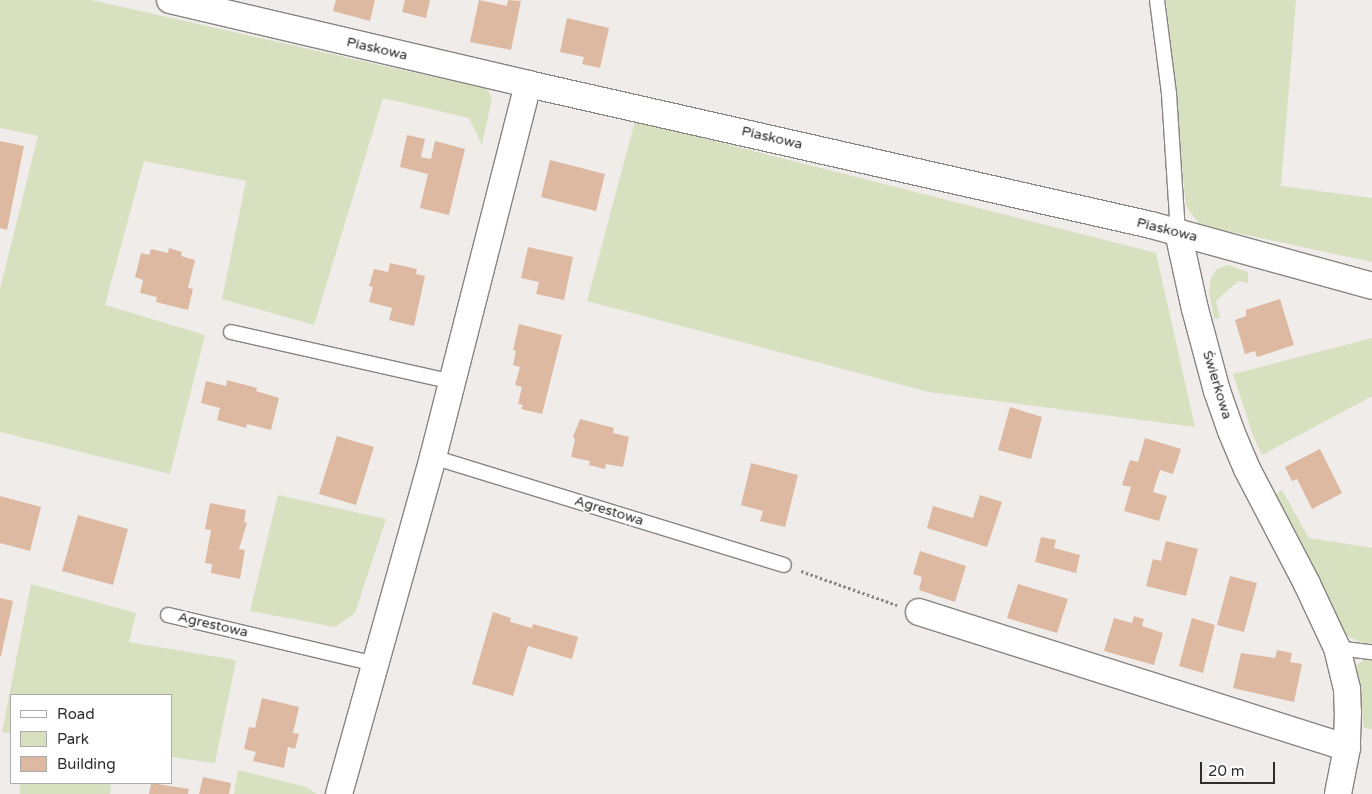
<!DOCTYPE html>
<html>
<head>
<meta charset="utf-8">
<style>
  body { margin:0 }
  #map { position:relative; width:1372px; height:794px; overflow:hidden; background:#f0ecea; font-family:"Varela Round",sans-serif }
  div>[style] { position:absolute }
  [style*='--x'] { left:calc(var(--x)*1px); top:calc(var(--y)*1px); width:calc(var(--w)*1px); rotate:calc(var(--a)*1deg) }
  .green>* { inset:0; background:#d7e0bf }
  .building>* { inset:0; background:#deb9a1 }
  .path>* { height:3px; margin-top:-1.5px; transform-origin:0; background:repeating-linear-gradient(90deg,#8b8886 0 2.5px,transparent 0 5px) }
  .roads { filter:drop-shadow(1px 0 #888482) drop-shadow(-1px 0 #888482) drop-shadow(0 1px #888482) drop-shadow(0 -1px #888482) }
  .service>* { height:14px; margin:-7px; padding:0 7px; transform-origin:7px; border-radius:7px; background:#fff }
  .minor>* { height:26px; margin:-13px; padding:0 13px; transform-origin:13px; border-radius:13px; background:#fff }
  span { translate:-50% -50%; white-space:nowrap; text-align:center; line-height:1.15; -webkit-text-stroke:4px #fff; paint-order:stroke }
  .street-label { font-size:14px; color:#2f2d2c }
  .legend { position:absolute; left:10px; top:694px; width:162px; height:90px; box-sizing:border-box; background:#fff; border:1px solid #acabab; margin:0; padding:6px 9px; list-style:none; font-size:15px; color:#2f2d2c }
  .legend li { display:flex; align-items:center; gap:10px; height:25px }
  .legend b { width:25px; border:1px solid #acabab }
  .scale { position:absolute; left:1200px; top:762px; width:75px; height:22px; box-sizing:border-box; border:2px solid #2f2d2c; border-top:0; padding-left:6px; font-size:15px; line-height:18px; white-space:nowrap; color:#2f2d2c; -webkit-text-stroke:4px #fff; paint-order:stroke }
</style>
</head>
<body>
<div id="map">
  <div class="green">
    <div style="clip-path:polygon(0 0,91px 0,487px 89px,492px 98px,482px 145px,469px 118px,383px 98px,314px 325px,222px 299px,246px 181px,144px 161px,105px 305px,205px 335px,170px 474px,0 432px,0 289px,38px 136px,0 128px)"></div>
    <div style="clip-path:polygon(1166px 0,1296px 0,1281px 186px,1372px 198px,1372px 262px,1200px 225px,1186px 206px)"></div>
    <div style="clip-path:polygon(635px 121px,1156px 253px,1195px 427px,929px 392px,587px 301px)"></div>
    <div style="clip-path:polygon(1228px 265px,1248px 272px,1248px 283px,1238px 281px,1216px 301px,1220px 318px,1214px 319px,1209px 291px,1211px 278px,1217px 269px)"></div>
    <div style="clip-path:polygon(1372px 338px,1372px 396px,1262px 455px,1253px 435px,1233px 374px)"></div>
    <div style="clip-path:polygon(1282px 490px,1309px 538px,1372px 548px,1372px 644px,1363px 643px,1345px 635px,1308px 556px,1272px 496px)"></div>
    <div style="clip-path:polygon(278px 495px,386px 519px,355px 613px,335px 627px,250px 611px)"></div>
    <div style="clip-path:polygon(31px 584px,136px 613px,129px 642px,236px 660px,215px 763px,171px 757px,171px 695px,11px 695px,11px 734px,2px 732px)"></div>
    <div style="clip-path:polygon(1366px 658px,1372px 658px,1372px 729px,1364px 728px,1356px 666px)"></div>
    <div style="clip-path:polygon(238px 770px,306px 787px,317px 794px,234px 794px)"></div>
    <div style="clip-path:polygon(20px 783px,111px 783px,110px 794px,20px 794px)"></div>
  </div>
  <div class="building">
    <div style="clip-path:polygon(336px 0,375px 0,370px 21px,333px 11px)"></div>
    <div style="clip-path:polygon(405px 0,430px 0,426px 18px,402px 12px)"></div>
    <div style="clip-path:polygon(479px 0,507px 6px,508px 0,521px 1px,511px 50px,470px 42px)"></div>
    <div style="clip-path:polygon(567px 18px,609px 28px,600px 68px,582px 64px,584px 57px,560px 52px)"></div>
    <div style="clip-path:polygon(407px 135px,425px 139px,421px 157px,431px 159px,435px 141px,465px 149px,449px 215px,420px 208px,428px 174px,400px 167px)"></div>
    <div style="clip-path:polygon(0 141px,24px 146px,7px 230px,0 228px)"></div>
    <div style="clip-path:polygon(550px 160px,605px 174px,596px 211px,541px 197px)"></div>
    <div style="clip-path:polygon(528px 247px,573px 257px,564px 300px,536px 294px,539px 282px,521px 278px)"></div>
    <div style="clip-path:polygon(169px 248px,182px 252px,181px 256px,195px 260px,188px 288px,193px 289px,188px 310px,156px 302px,157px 297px,140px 293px,143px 280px,135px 277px,141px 253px,149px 255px,151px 249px,168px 253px)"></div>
    <div style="clip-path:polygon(390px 263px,417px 269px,416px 274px,425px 276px,414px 326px,389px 320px,392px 308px,369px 302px,373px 287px,369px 286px,374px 269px,388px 272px)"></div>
    <div style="clip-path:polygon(1280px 299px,1294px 345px,1257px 357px,1255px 351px,1245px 354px,1235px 320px,1246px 316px,1246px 310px)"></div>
    <div style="clip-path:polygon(519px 324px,562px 335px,542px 414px,521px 409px,523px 405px,518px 404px,522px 387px,515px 385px,520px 367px,513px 365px,516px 351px,513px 350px)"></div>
    <div style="clip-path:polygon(227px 380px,257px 388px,256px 391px,279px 398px,271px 430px,247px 424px,246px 428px,217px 420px,220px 408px,201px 403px,206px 381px,226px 386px)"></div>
    <div style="clip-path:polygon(1010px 407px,1042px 417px,1031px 459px,998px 450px)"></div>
    <div style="clip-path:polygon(580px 419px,614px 428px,613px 433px,629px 437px,623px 467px,606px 464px,605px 469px,589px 465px,590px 461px,571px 457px,575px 440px,573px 437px)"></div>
    <div style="clip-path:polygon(337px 436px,374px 447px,356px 505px,319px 494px)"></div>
    <div style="clip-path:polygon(1145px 438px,1181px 449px,1173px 474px,1160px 470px,1153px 492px,1167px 496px,1159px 521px,1124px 511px,1131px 487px,1122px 485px,1130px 460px,1138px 462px)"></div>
    <div style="clip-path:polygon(1320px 449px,1342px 493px,1312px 509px,1297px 479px,1292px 481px,1285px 467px)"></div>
    <div style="clip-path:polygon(751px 463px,798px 475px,785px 527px,760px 521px,763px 511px,741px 505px)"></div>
    <div style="clip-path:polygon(980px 495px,1002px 502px,987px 547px,927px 528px,933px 506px,973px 518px)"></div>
    <div style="clip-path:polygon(0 496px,41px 507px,30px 551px,0 543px)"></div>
    <div style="clip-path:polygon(210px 503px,246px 510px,244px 522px,247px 523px,239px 549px,245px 550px,240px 579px,211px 573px,212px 564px,205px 563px,211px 530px,205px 529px)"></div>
    <div style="clip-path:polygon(78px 515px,128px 529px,113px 585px,62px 571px)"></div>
    <div style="clip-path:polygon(1041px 537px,1056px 540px,1054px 548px,1080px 555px,1076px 573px,1035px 562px)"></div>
    <div style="clip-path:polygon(1166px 541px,1198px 549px,1186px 596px,1146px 586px,1153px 559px,1161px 561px)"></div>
    <div style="clip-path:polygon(920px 551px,966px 566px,955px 602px,919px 590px,922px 577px,913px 574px)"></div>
    <div style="clip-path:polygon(1230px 576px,1257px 583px,1244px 632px,1217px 625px)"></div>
    <div style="clip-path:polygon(1018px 584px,1068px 599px,1057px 633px,1007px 618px)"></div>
    <div style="clip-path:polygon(0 598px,13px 601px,1px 656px,0 656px)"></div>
    <div style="clip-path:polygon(493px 612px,511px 618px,510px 622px,532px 628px,533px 624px,578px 637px,572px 659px,528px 646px,513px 696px,472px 684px)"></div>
    <div style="clip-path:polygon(1134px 616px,1144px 619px,1142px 626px,1163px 633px,1154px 665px,1104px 651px,1114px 618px,1132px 623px)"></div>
    <div style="clip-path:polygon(1192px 618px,1215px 625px,1203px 673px,1179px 666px)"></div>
    <div style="clip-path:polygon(1277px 650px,1292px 653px,1290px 662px,1302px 664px,1294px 702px,1233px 688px,1241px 653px,1275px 658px)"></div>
    <div style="clip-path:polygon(262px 698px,299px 707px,293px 733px,299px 734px,295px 749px,288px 747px,284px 768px,253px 761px,256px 752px,244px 749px,249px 727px,255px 728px)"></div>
    <div style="clip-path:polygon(203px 777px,231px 783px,229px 794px,199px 794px)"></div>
    <div style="clip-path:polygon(151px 783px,189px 789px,188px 794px,149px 794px)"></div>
  </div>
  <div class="path">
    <div style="--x:801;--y:571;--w:102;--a:19.5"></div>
  </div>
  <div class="roads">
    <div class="service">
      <div style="--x:1157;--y:0;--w:95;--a:82.7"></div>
      <div style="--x:1169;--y:94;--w:138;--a:86.3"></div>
      <div style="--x:231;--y:332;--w:228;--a:12.7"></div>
      <div style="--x:433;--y:457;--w:367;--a:17.1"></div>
      <div style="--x:168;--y:615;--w:213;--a:13.3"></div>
      <div style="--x:1337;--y:648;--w:35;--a:7"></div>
    </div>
    <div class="minor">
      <div style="--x:170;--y:0;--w:368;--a:13.2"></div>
      <div style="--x:528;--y:84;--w:639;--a:12.75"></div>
      <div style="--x:1151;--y:225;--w:229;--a:15.4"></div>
      <div style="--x:1178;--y:232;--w:79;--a:77.6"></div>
      <div style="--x:1195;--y:309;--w:85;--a:75"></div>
      <div style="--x:1217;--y:391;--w:42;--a:70.7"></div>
      <div style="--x:1231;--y:431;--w:41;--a:67.2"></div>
      <div style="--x:1247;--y:469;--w:130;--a:62.4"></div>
      <div style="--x:1307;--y:584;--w:71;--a:64.9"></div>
      <div style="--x:1337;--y:648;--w:42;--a:76.3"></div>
      <div style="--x:1347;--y:689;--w:23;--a:88"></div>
      <div style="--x:1348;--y:712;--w:36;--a:92"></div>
      <div style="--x:1347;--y:748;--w:47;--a:101.1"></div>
      <div style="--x:919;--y:612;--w:449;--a:17.6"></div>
      <div style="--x:339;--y:794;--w:350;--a:-74.4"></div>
      <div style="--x:433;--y:457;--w:385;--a:-75.7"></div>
    </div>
  </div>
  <div class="street-label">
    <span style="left:377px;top:49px;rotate:13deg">Piaskowa</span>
    <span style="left:772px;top:138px;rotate:13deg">Piaskowa</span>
    <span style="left:1167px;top:230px;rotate:14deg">Piaskowa</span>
    <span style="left:1217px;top:385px;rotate:73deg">Świerkowa</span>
    <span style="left:609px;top:511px;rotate:17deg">Agrestowa</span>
    <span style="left:213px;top:625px;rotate:13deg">Agrestowa</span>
  </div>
  <ul class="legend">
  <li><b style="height:6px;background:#fff"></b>Road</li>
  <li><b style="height:14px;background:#d7e0bf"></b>Park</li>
  <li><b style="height:14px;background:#deb9a1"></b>Building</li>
  </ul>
  <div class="scale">20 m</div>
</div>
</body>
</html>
